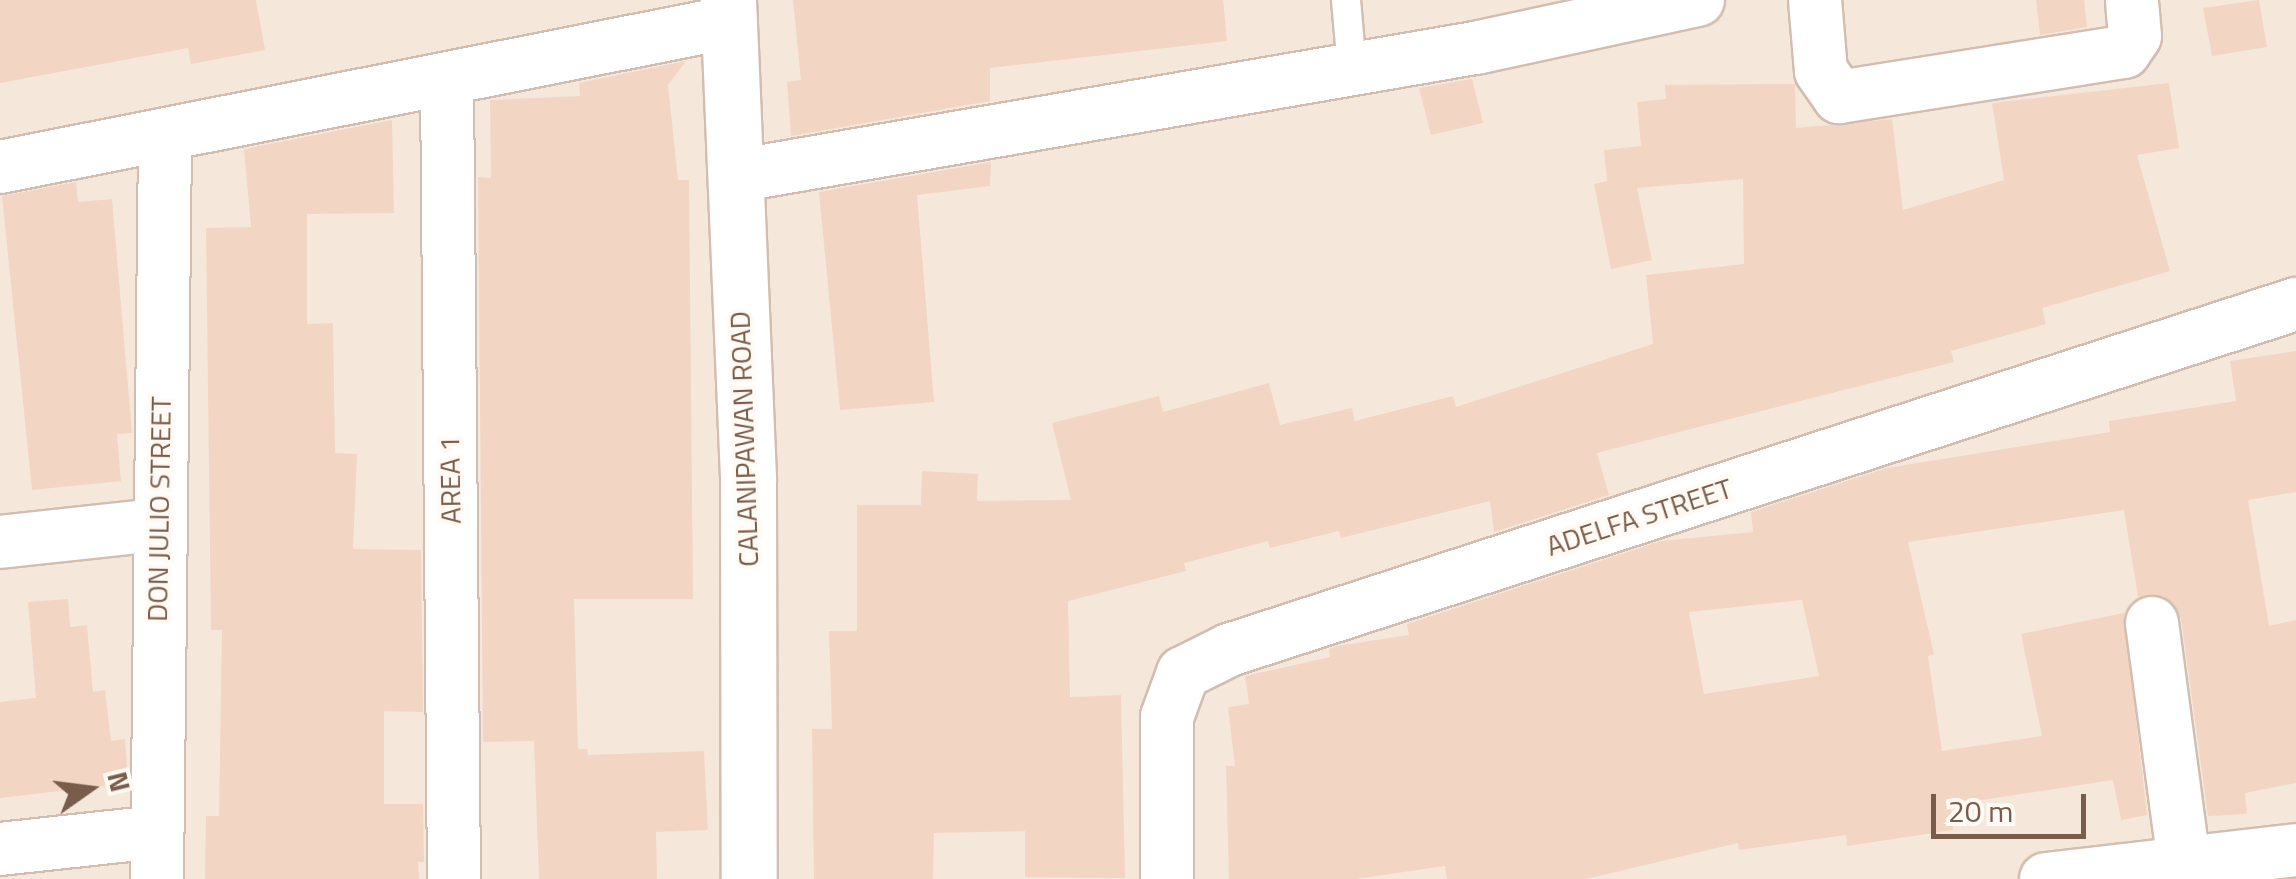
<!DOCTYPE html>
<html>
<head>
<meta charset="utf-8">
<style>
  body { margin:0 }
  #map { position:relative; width:2296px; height:879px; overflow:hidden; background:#fdf6ec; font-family:"Titillium Web",sans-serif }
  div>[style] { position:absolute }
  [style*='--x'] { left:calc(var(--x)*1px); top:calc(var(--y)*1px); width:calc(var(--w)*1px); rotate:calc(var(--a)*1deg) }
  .residential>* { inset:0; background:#f5e8da }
  .building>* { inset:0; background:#f3d5c3 }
  .roads { filter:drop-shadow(2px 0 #d1beb0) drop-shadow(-2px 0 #d1beb0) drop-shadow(0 2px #d1beb0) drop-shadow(0 -2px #d1beb0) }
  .service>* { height:28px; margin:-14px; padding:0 14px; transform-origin:14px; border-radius:14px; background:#fff }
  .minor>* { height:52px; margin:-26px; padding:0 26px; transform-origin:26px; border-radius:26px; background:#fff }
  .tertiary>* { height:55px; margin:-27.5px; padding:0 27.5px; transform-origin:27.5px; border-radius:27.5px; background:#fff }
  span { translate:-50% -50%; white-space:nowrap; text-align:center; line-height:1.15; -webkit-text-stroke:8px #fffaf3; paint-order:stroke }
  .street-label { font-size:28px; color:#7a5c4d }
  .north { position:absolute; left:40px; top:739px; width:100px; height:100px; -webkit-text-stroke:8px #fffaf3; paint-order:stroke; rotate:76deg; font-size:28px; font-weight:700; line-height:40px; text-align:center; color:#7a5c4d }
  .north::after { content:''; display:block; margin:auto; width:35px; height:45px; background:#7a5c4d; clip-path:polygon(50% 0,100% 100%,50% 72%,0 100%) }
  .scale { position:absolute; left:1931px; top:794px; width:155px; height:45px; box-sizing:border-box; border:5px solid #7a5c4d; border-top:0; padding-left:12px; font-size:30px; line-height:35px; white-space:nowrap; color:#7a5c4d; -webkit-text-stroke:8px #fffaf3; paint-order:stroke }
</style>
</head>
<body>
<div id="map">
  <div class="residential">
    <div style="clip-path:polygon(0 0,2296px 0,2296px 879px,0 879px)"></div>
  </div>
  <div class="building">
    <div style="clip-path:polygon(0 0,256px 0,265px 50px,191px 64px,188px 48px,0 83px)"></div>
    <div style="clip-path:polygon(793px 0,1223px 0,1227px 41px,990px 68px,990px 101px,791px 136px,787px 82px,801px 80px)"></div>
    <div style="clip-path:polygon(2036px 0,2084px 0,2087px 27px,2040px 35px)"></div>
    <div style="clip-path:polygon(2259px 0,2267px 47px,2212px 56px,2203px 8px)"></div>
    <div style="clip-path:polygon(686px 61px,668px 85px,678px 180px,689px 180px,693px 599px,574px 599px,578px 749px,587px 749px,588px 755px,704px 751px,708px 830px,656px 832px,657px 879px,539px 879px,534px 741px,483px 742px,478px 177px,491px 178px,490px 100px,580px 96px,579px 83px)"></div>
    <div style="clip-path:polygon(1472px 79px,1483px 123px,1431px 135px,1419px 88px)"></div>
    <div style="clip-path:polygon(2169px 83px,2179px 148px,2137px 155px,2170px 271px,2042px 308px,2046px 324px,1951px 351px,1954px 362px,1597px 453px,1609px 495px,1494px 532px,1490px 501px,1341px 538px,1339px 531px,1270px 548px,1268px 541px,1184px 563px,1186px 571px,1068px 601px,1070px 697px,1121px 695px,1125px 878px,1025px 877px,1025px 831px,934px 833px,933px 879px,814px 879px,812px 729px,832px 729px,829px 631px,857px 631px,857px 505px,921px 505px,922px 471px,978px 474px,977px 501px,1071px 500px,1052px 423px,1159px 396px,1163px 412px,1269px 383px,1280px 425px,1352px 408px,1355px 421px,1453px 396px,1456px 407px,1653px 344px,1646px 275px,1744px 264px,1743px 179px,1637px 188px,1652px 260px,1611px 269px,1594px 184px,1607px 181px,1604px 150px,1641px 146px,1637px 102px,1666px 99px,1665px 85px,1795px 84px,1796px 128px,1892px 119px,1903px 210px,2004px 180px,1992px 103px)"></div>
    <div style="clip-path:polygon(392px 120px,394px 213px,307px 214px,307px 324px,333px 323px,335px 453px,357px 454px,353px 549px,421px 550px,423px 712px,384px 711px,384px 804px,423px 804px,424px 862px,418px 862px,419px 879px,205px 879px,206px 816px,219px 816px,222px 630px,211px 630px,206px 228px,251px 227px,244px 149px)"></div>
    <div style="clip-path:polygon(991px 162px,990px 186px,917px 195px,934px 402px,840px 410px,819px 192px)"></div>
    <div style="clip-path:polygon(76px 182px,78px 202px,112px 199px,132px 433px,117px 434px,121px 481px,32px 490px,2px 196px)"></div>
    <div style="clip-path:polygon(evenodd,2296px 351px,2296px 492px,2248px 500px,2269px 626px,2296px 620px,2296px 783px,2245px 793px,2247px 814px,2208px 816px,2181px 618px,2164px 596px,2138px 597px,2124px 510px,1908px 542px,1934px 654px,1928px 656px,1942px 751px,2042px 736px,2021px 634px,2124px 613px,2147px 815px,2121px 820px,2113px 780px,1950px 805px,1953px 830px,1847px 846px,1846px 835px,1739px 850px,1738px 843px,1586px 879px,1447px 879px,1445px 866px,1355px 879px,1229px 879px,1226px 766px,1235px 766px,1228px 707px,1249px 704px,1245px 676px,1330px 657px,1329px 649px,1337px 646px,1409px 635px,1407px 624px,1661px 541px,1753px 532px,1751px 512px,1887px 468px,2110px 432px,2109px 421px,2236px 401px,2230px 361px,2296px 351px,1802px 600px,1819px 676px,1704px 694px,1689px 612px,1802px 600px)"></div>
    <div style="clip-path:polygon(68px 599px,70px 627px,87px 625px,93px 692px,105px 690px,111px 741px,125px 739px,128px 783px,0 798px,0 702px,36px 698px,28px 602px)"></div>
  </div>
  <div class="roads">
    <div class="service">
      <div style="--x:1346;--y:0;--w:69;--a:85"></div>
    </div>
    <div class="minor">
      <div style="--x:1815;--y:0;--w:71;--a:85.2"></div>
      <div style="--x:1821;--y:71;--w:32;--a:55"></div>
      <div style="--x:1839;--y:97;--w:289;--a:-9"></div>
      <div style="--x:2124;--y:52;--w:19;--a:-55"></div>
      <div style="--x:2135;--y:36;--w:36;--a:-95"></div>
      <div style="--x:447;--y:81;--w:798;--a:89.5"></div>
      <div style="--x:0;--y:167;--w:739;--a:-11.23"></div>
      <div style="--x:735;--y:176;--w:756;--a:-9.82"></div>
      <div style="--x:1480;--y:47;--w:223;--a:-12.2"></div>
      <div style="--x:0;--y:542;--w:158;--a:-6.2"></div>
      <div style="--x:2152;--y:623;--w:242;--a:82.4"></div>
      <div style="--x:0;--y:849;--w:157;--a:-6.2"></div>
      <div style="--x:157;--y:879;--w:740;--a:-89.38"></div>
      <div style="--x:1167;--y:879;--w:162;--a:-90"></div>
      <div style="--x:1167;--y:717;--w:47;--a:-70"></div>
      <div style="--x:1183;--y:673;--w:51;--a:-26.6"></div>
      <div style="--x:1229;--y:650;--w:1122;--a:-17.97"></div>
      <div style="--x:2046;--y:879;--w:252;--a:-6.6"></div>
    </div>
    <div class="tertiary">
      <div style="--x:728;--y:0;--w:481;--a:87.6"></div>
      <div style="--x:748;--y:481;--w:398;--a:89.9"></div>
    </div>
  </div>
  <div class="street-label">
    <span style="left:744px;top:439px;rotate:-92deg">CALANIPAWAN ROAD</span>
    <span style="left:450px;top:480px;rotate:-91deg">AREA 1</span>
    <span style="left:159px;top:509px;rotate:-89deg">DON JULIO STREET</span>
    <span style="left:1639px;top:517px;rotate:-18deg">ADELFA STREET</span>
  </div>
  <div class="north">N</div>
  <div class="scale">20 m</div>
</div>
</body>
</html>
